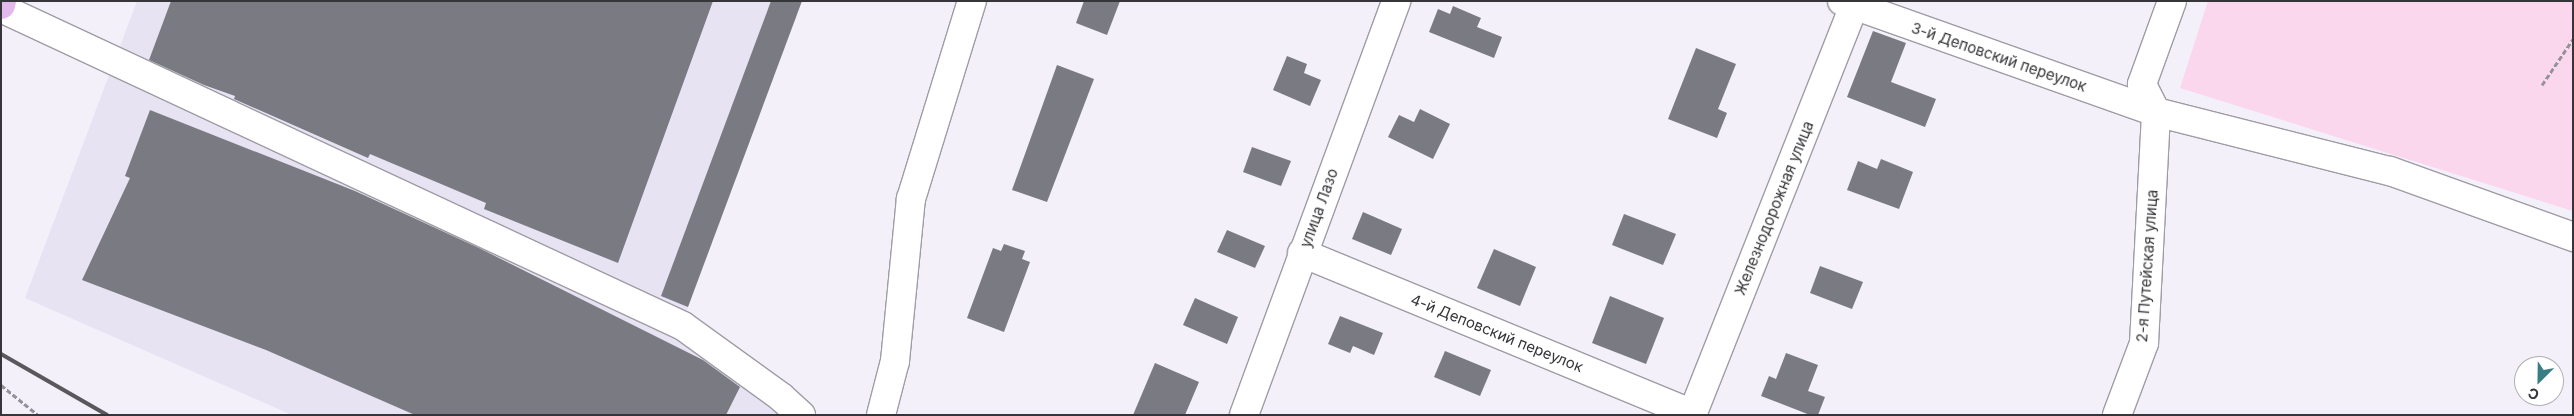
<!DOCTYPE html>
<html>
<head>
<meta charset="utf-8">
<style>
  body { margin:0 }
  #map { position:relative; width:2574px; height:416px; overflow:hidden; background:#f3f0f9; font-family:Inter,sans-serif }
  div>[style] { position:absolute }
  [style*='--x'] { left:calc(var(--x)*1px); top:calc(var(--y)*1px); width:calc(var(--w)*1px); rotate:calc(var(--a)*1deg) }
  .built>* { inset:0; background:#e8e3f3 }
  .green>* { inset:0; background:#fad7ec }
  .building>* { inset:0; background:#797a82 }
  .path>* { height:3px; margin-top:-1.5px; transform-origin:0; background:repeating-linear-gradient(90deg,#949299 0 5px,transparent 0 7.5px) }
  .roads { filter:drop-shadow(1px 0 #9f9ca5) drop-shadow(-1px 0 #9f9ca5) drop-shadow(0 1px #9f9ca5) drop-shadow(0 -1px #9f9ca5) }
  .minor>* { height:28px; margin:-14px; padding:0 14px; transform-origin:14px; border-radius:14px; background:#fff }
  .major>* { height:28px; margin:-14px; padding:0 14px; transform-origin:14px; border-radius:14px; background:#e3b8ea }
  .rail>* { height:4px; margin:-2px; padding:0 2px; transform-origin:2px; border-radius:2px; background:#5a585d }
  span { translate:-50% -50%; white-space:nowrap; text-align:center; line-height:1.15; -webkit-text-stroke:5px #fff; paint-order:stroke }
  .street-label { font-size:15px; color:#363539 }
  .frame { position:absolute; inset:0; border:2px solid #363539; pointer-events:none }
  .north { position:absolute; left:2514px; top:356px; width:50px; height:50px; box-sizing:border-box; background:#fff; border:1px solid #afaeb0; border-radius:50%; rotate:203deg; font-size:14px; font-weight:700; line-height:20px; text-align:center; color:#363539 }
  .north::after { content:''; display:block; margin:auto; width:18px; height:22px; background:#377f84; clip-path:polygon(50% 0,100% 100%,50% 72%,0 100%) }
</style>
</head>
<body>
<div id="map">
  <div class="built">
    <div style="clip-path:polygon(137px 1px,802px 1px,688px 307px,683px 326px,801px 415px,292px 415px,25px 298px)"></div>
  </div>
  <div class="green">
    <div style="clip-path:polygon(2208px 1px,2573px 1px,2573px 211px,2180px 88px)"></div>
  </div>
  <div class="building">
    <div style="clip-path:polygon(171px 1px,713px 1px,618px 263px,484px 209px,486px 203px,370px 154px,368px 158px,234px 99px,235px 96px,204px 85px,149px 60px)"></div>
    <div style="clip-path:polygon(771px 1px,802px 1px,688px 307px,661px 296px)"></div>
    <div style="clip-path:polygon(1084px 1px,1120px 1px,1107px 35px,1076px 23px)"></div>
    <div style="clip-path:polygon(1453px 6px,1481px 18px,1477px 27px,1502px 37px,1494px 58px,1429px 32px,1438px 9px,1450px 14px)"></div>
    <div style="clip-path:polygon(1873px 31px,1906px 43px,1891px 82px,1936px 99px,1925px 127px,1847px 97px)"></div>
    <div style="clip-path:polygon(1696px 48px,1736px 64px,1718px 109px,1727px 113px,1717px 138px,1668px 119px)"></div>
    <div style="clip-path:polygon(1287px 56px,1307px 64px,1304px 73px,1321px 80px,1310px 106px,1273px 90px)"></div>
    <div style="clip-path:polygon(1057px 65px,1094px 79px,1047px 202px,1012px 190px)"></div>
    <div style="clip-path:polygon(1420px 109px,1450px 124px,1433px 159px,1388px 137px,1399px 115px,1414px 122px)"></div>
    <div style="clip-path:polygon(150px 110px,355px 191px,479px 248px,703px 360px,740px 387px,726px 415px,415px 415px,266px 350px,82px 280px,130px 178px,125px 176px)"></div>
    <div style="clip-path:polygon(1252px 147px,1291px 161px,1281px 186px,1243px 172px)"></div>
    <div style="clip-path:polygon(1881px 159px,1913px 172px,1899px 209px,1847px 190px,1858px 161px,1877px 169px)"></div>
    <div style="clip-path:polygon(1363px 212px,1402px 229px,1391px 255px,1352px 239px)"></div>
    <div style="clip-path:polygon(1624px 214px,1676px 234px,1663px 265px,1612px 245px)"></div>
    <div style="clip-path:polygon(1227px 230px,1265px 246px,1255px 268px,1217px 252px)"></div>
    <div style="clip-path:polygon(1004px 244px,1025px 251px,1022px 259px,1030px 262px,1004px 332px,967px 318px,993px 248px,1001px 251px)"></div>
    <div style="clip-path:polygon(1494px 249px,1536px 267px,1520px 306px,1477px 288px)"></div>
    <div style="clip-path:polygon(1820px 266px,1863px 282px,1852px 309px,1810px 293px)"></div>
    <div style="clip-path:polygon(1610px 296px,1664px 318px,1646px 364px,1592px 343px)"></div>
    <div style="clip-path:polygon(1195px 298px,1238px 317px,1227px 344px,1183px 325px)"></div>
    <div style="clip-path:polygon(1340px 316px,1383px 333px,1374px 355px,1353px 346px,1350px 353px,1328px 344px)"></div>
    <div style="clip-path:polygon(1445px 351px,1491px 370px,1480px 396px,1434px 377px)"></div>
    <div style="clip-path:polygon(1786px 353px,1818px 365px,1808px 391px,1825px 397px,1818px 415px,1810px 415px,1761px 396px,1769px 376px,1776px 379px)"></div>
    <div style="clip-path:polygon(1155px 363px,1199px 382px,1185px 415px,1133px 415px)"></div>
  </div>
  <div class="path">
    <div style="--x:2542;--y:85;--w:55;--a:-56"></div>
    <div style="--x:1;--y:385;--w:48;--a:39"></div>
  </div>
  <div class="roads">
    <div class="minor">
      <div style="--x:1842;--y:1;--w:333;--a:19.5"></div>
      <div style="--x:2156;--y:112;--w:241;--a:14.2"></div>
      <div style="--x:2390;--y:171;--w:195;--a:19.8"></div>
      <div style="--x:1;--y:8;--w:752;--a:25"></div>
      <div style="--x:683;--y:326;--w:121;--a:35.9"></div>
      <div style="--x:781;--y:397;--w:27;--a:42"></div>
      <div style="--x:1302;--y:253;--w:423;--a:22.4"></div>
      <div style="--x:881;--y:415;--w:56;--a:-75.5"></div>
      <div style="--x:895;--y:361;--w:163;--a:-84.4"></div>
      <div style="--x:911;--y:199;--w:207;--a:-72.9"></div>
      <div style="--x:1244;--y:415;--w:441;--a:-69.8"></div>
      <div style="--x:1692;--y:415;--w:445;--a:-68.4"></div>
      <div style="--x:2117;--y:415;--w:77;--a:-69.4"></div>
      <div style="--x:2144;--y:343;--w:231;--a:-87"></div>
      <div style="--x:2156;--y:112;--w:31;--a:-117"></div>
      <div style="--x:2142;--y:84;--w:88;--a:-70.1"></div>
    </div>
    <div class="major">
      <div style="--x:1;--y:5;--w:4;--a:-76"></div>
    </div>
  </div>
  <div class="rail">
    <div style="--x:1;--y:354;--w:122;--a:29.9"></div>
  </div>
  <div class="street-label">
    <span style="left:1999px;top:57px;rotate:19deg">3-й Деповский переулок</span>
    <span style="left:1319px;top:208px;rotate:-70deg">улица Лазо</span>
    <span style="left:1774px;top:208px;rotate:-68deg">Железнодорожная улица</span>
    <span style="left:2147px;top:266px;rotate:-86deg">2-я Путейская улица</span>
    <span style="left:1497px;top:333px;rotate:22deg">4-й Деповский переулок</span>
  </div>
  <div class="frame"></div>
  <div class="north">С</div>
</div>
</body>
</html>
